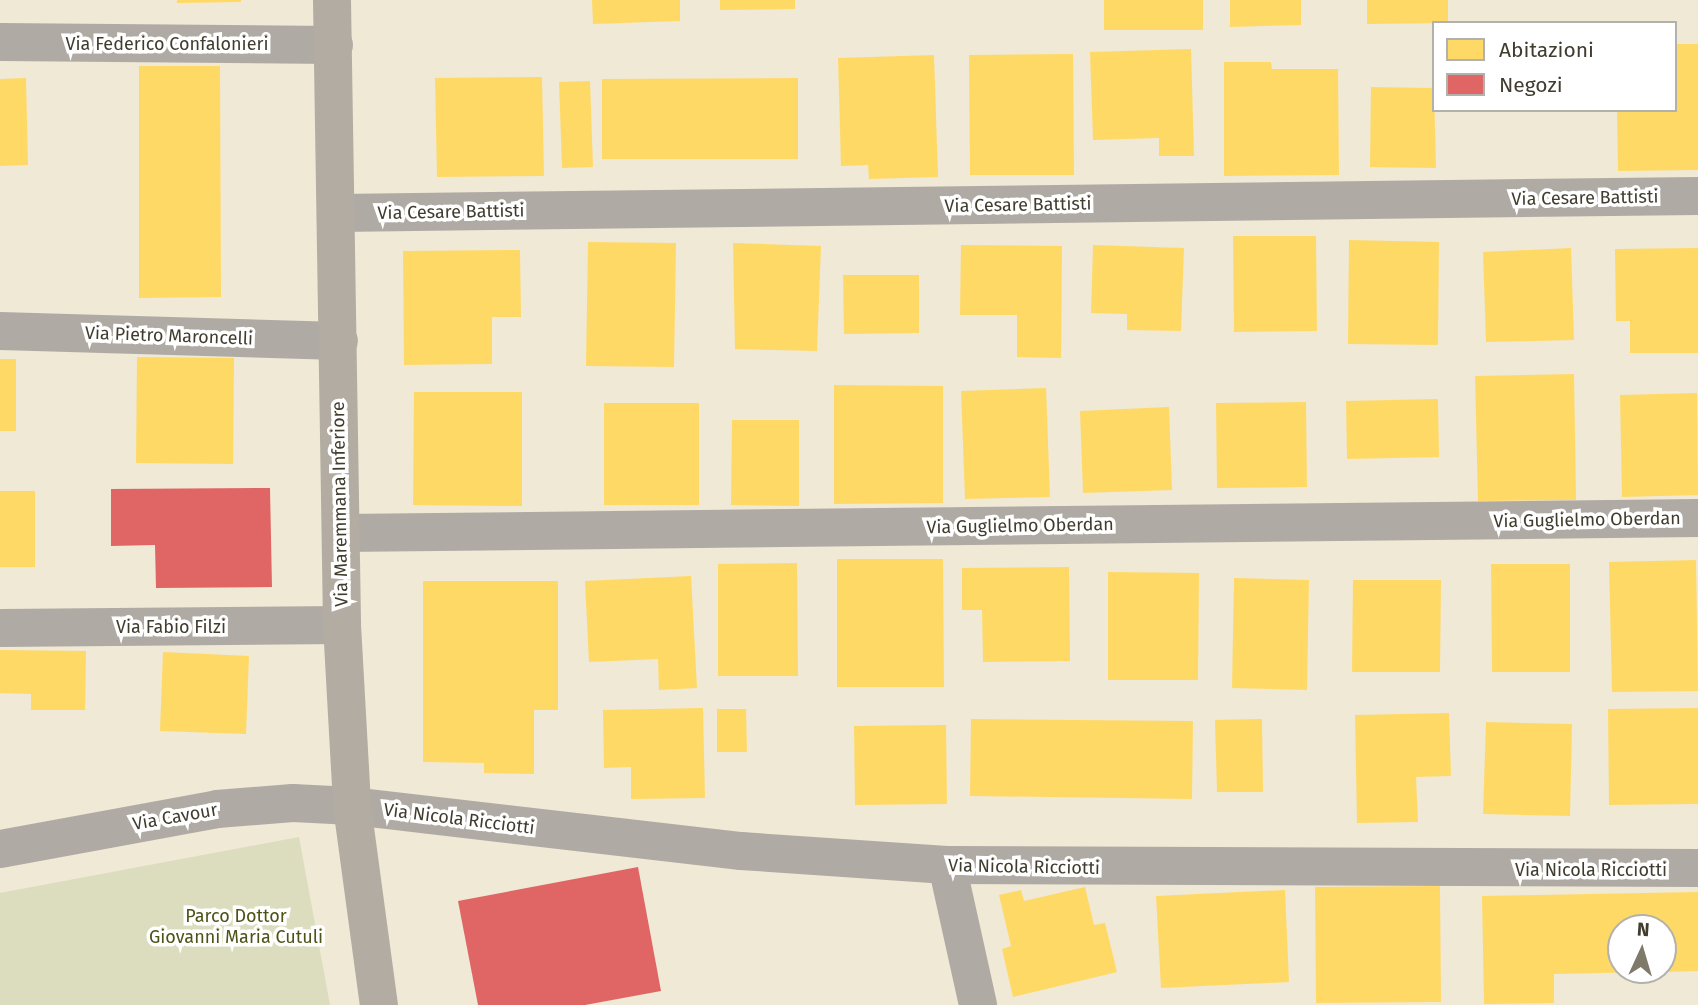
<!DOCTYPE html>
<html>
<head>
<meta charset="utf-8">
<style>
  body { margin:0 }
  #map { position:relative; width:1698px; height:1005px; overflow:hidden; background:#f0e9d6; font-family:"Fira Sans",sans-serif }
  div>[style] { position:absolute }
  [style*='--x'] { left:calc(var(--x)*1px); top:calc(var(--y)*1px); width:calc(var(--w)*1px); rotate:calc(var(--a)*1deg) }
  .green>* { inset:0; background:#dcdcbf }
  .homes>* { inset:0; background:#ffd966 }
  .shops>* { inset:0; background:#e06666 }
  .minor>* { height:38px; margin:-19px; padding:0 19px; transform-origin:19px; border-radius:19px; background:#b0aaa5 }
  .major>* { height:38px; margin:-19px; padding:0 19px; transform-origin:19px; border-radius:19px; background:#b3aca2 }
  span { translate:-50% -50%; white-space:nowrap; text-align:center; line-height:1.15; -webkit-text-stroke:7px #fff; paint-order:stroke }
  .street-label { font-size:18px; color:#403c2e }
  .park-label { font-size:18px; color:#4d5316 }
  .legend { position:absolute; left:1432px; top:21px; width:245px; height:91px; box-sizing:border-box; background:#fff; border:2px solid #b3b1ab; margin:0; padding:9px 12px; list-style:none; font-size:21px; color:#403c2e }
  .legend li { display:flex; align-items:center; gap:14px; height:35px }
  .legend b { width:35px; border:2px solid #b3b1ab }
  .north { position:absolute; left:1607px; top:914px; width:70px; height:70px; box-sizing:border-box; background:#fff; border:2px solid #b3b1ab; border-radius:50%; rotate:4deg; font-size:19px; font-weight:700; line-height:28px; text-align:center; color:#403c2e }
  .north::after { content:''; display:block; margin:auto; width:24px; height:32px; background:#7e7969; clip-path:polygon(50% 0,100% 100%,50% 72%,0 100%) }
</style>
</head>
<body>
<div id="map">
  <div class="green">
    <div style="clip-path:polygon(299px 837px,330px 1005px,0 1005px,0 893px)"></div>
  </div>
  <div class="homes">
    <div style="clip-path:polygon(177px 0,241px 0,241px 2px,177px 3px)"></div>
    <div style="clip-path:polygon(592px 0,680px 0,680px 21px,593px 24px)"></div>
    <div style="clip-path:polygon(720px 0,795px 0,795px 9px,720px 10px)"></div>
    <div style="clip-path:polygon(1104px 0,1203px 0,1203px 30px,1104px 30px)"></div>
    <div style="clip-path:polygon(1230px 0,1301px 0,1301px 25px,1230px 27px)"></div>
    <div style="clip-path:polygon(1367px 0,1448px 0,1448px 23px,1367px 24px)"></div>
    <div style="clip-path:polygon(1675px 44px,1698px 44px,1698px 170px,1618px 171px,1617px 110px,1675px 110px)"></div>
    <div style="clip-path:polygon(1191px 49px,1194px 156px,1159px 156px,1159px 138px,1093px 140px,1090px 52px)"></div>
    <div style="clip-path:polygon(1073px 54px,1074px 175px,970px 175px,969px 55px)"></div>
    <div style="clip-path:polygon(934px 55px,938px 177px,869px 179px,868px 165px,841px 166px,838px 58px)"></div>
    <div style="clip-path:polygon(1224px 62px,1271px 62px,1272px 69px,1338px 69px,1339px 175px,1224px 176px)"></div>
    <div style="clip-path:polygon(139px 66px,220px 66px,221px 297px,139px 298px)"></div>
    <div style="clip-path:polygon(542px 77px,544px 176px,437px 177px,435px 78px)"></div>
    <div style="clip-path:polygon(26px 78px,28px 165px,0 166px,0 79px)"></div>
    <div style="clip-path:polygon(798px 78px,798px 159px,602px 159px,602px 79px)"></div>
    <div style="clip-path:polygon(590px 81px,593px 167px,562px 168px,559px 82px)"></div>
    <div style="clip-path:polygon(1371px 87px,1434px 88px,1436px 168px,1370px 167px)"></div>
    <div style="clip-path:polygon(1233px 236px,1316px 236px,1317px 331px,1234px 332px)"></div>
    <div style="clip-path:polygon(1349px 240px,1439px 242px,1438px 345px,1348px 344px)"></div>
    <div style="clip-path:polygon(588px 242px,676px 243px,674px 367px,586px 366px)"></div>
    <div style="clip-path:polygon(733px 243px,821px 246px,817px 351px,735px 349px)"></div>
    <div style="clip-path:polygon(961px 245px,1062px 246px,1061px 358px,1017px 357px,1017px 315px,960px 315px)"></div>
    <div style="clip-path:polygon(1093px 245px,1184px 248px,1181px 331px,1127px 330px,1127px 314px,1091px 313px)"></div>
    <div style="clip-path:polygon(1571px 248px,1574px 340px,1486px 342px,1483px 252px)"></div>
    <div style="clip-path:polygon(1698px 248px,1698px 353px,1630px 353px,1630px 321px,1616px 321px,1615px 249px)"></div>
    <div style="clip-path:polygon(520px 250px,521px 317px,492px 317px,492px 364px,404px 365px,403px 251px)"></div>
    <div style="clip-path:polygon(843px 275px,919px 275px,919px 333px,844px 334px)"></div>
    <div style="clip-path:polygon(137px 357px,234px 358px,233px 464px,136px 463px)"></div>
    <div style="clip-path:polygon(0 359px,16px 359px,16px 431px,0 431px)"></div>
    <div style="clip-path:polygon(1574px 374px,1576px 500px,1478px 501px,1475px 376px)"></div>
    <div style="clip-path:polygon(834px 385px,943px 386px,943px 503px,834px 504px)"></div>
    <div style="clip-path:polygon(1046px 388px,1050px 497px,965px 499px,961px 391px)"></div>
    <div style="clip-path:polygon(414px 392px,522px 392px,522px 506px,413px 505px)"></div>
    <div style="clip-path:polygon(1697px 393px,1698px 495px,1622px 497px,1620px 395px)"></div>
    <div style="clip-path:polygon(1438px 399px,1439px 457px,1347px 459px,1346px 401px)"></div>
    <div style="clip-path:polygon(1306px 402px,1307px 487px,1217px 488px,1216px 403px)"></div>
    <div style="clip-path:polygon(604px 403px,699px 403px,699px 505px,604px 505px)"></div>
    <div style="clip-path:polygon(1169px 407px,1172px 490px,1083px 493px,1080px 411px)"></div>
    <div style="clip-path:polygon(732px 420px,799px 420px,799px 506px,731px 505px)"></div>
    <div style="clip-path:polygon(0 491px,35px 491px,35px 567px,0 567px)"></div>
    <div style="clip-path:polygon(837px 559px,943px 559px,944px 687px,837px 687px)"></div>
    <div style="clip-path:polygon(1696px 560px,1698px 691px,1612px 692px,1609px 562px)"></div>
    <div style="clip-path:polygon(797px 563px,798px 676px,718px 676px,718px 564px)"></div>
    <div style="clip-path:polygon(1491px 564px,1570px 564px,1570px 672px,1492px 672px)"></div>
    <div style="clip-path:polygon(1069px 567px,1070px 661px,983px 662px,982px 610px,962px 610px,962px 568px)"></div>
    <div style="clip-path:polygon(1108px 572px,1199px 573px,1198px 680px,1108px 680px)"></div>
    <div style="clip-path:polygon(691px 576px,697px 688px,659px 690px,658px 659px,589px 662px,585px 581px)"></div>
    <div style="clip-path:polygon(1234px 578px,1309px 580px,1307px 690px,1232px 688px)"></div>
    <div style="clip-path:polygon(1353px 580px,1441px 580px,1440px 672px,1352px 672px)"></div>
    <div style="clip-path:polygon(423px 581px,558px 581px,558px 710px,534px 710px,534px 774px,484px 773px,484px 763px,423px 762px)"></div>
    <div style="clip-path:polygon(0 650px,86px 651px,85px 710px,31px 710px,31px 694px,0 693px)"></div>
    <div style="clip-path:polygon(163px 652px,249px 656px,246px 734px,160px 731px)"></div>
    <div style="clip-path:polygon(703px 708px,705px 798px,631px 799px,631px 767px,604px 768px,603px 710px)"></div>
    <div style="clip-path:polygon(1698px 708px,1698px 804px,1609px 805px,1608px 709px)"></div>
    <div style="clip-path:polygon(717px 709px,746px 709px,747px 752px,717px 752px)"></div>
    <div style="clip-path:polygon(1449px 713px,1451px 776px,1416px 777px,1418px 822px,1357px 823px,1355px 715px)"></div>
    <div style="clip-path:polygon(971px 719px,1193px 721px,1192px 799px,970px 796px)"></div>
    <div style="clip-path:polygon(1262px 719px,1263px 792px,1217px 792px,1215px 720px)"></div>
    <div style="clip-path:polygon(1486px 722px,1572px 724px,1570px 816px,1483px 814px)"></div>
    <div style="clip-path:polygon(946px 725px,947px 804px,855px 805px,854px 726px)"></div>
    <div style="clip-path:polygon(1440px 886px,1441px 1002px,1316px 1003px,1315px 887px)"></div>
    <div style="clip-path:polygon(1085px 887px,1094px 925px,1105px 923px,1117px 972px,1013px 997px,1002px 949px,1011px 946px,999px 895px,1021px 890px,1024px 901px)"></div>
    <div style="clip-path:polygon(1285px 890px,1289px 982px,1161px 988px,1156px 896px)"></div>
    <div style="clip-path:polygon(1698px 892px,1698px 971px,1663px 972px,1663px 928px,1621px 928px,1621px 970px,1646px 972px,1554px 974px,1554px 1003px,1484px 1004px,1482px 896px)"></div>
  </div>
  <div class="shops">
    <div style="clip-path:polygon(270px 488px,272px 587px,156px 588px,155px 545px,111px 546px,111px 489px)"></div>
    <div style="clip-path:polygon(638px 867px,661px 991px,585px 1005px,478px 1005px,458px 901px)"></div>
  </div>
  <div class="minor">
    <div style="--x:0;--y:42;--w:334;--a:0.5"></div>
    <div style="--x:338;--y:213;--w:1360;--a:-0.72"></div>
    <div style="--x:0;--y:331;--w:339;--a:1.7"></div>
    <div style="--x:341;--y:533;--w:1357;--a:-0.63"></div>
    <div style="--x:0;--y:628;--w:342;--a:-0.5"></div>
    <div style="--x:0;--y:849;--w:221;--a:-10.4"></div>
    <div style="--x:217;--y:809;--w:76;--a:-4.5"></div>
    <div style="--x:293;--y:803;--w:59;--a:2.9"></div>
    <div style="--x:352;--y:806;--w:392;--a:6.6"></div>
    <div style="--x:741;--y:851;--w:206;--a:3.9"></div>
    <div style="--x:947;--y:865;--w:751;--a:0.23"></div>
    <div style="--x:947;--y:865;--w:143;--a:77.5"></div>
  </div>
  <div class="major">
    <div style="--x:332;--y:0;--w:625;--a:89.08"></div>
    <div style="--x:342;--y:625;--w:181;--a:86.8"></div>
    <div style="--x:352;--y:806;--w:201;--a:82.3"></div>
  </div>
  <div class="street-label">
    <span style="left:167px;top:44px">Via Federico Confalonieri</span>
    <span style="left:1585px;top:198px;rotate:-1deg">Via Cesare Battisti</span>
    <span style="left:1018px;top:205px;rotate:-1deg">Via Cesare Battisti</span>
    <span style="left:451px;top:212px;rotate:-1deg">Via Cesare Battisti</span>
    <span style="left:169px;top:336px;rotate:2deg">Via Pietro Maroncelli</span>
    <span style="left:340px;top:504px;rotate:-91deg">Via Maremmana Inferiore</span>
    <span style="left:1587px;top:520px;rotate:-1deg">Via Guglielmo Oberdan</span>
    <span style="left:1020px;top:526px;rotate:-1deg">Via Guglielmo Oberdan</span>
    <span style="left:171px;top:627px">Via Fabio Filzi</span>
    <span style="left:175px;top:817px;rotate:-10deg">Via Cavour</span>
    <span style="left:459px;top:819px;rotate:7deg">Via Nicola Ricciotti</span>
    <span style="left:1024px;top:867px;rotate:1deg">Via Nicola Ricciotti</span>
    <span style="left:1591px;top:870px">Via Nicola Ricciotti</span>
  </div>
  <div class="park-label">
    <span style="left:236px;top:927px">Parco Dottor<br>Giovanni Maria Cutuli</span>
  </div>
  <ul class="legend">
  <li><b style="height:19px;background:#ffd966"></b>Abitazioni</li>
  <li><b style="height:19px;background:#e06666"></b>Negozi</li>
  </ul>
  <div class="north">N</div>
</div>
</body>
</html>
